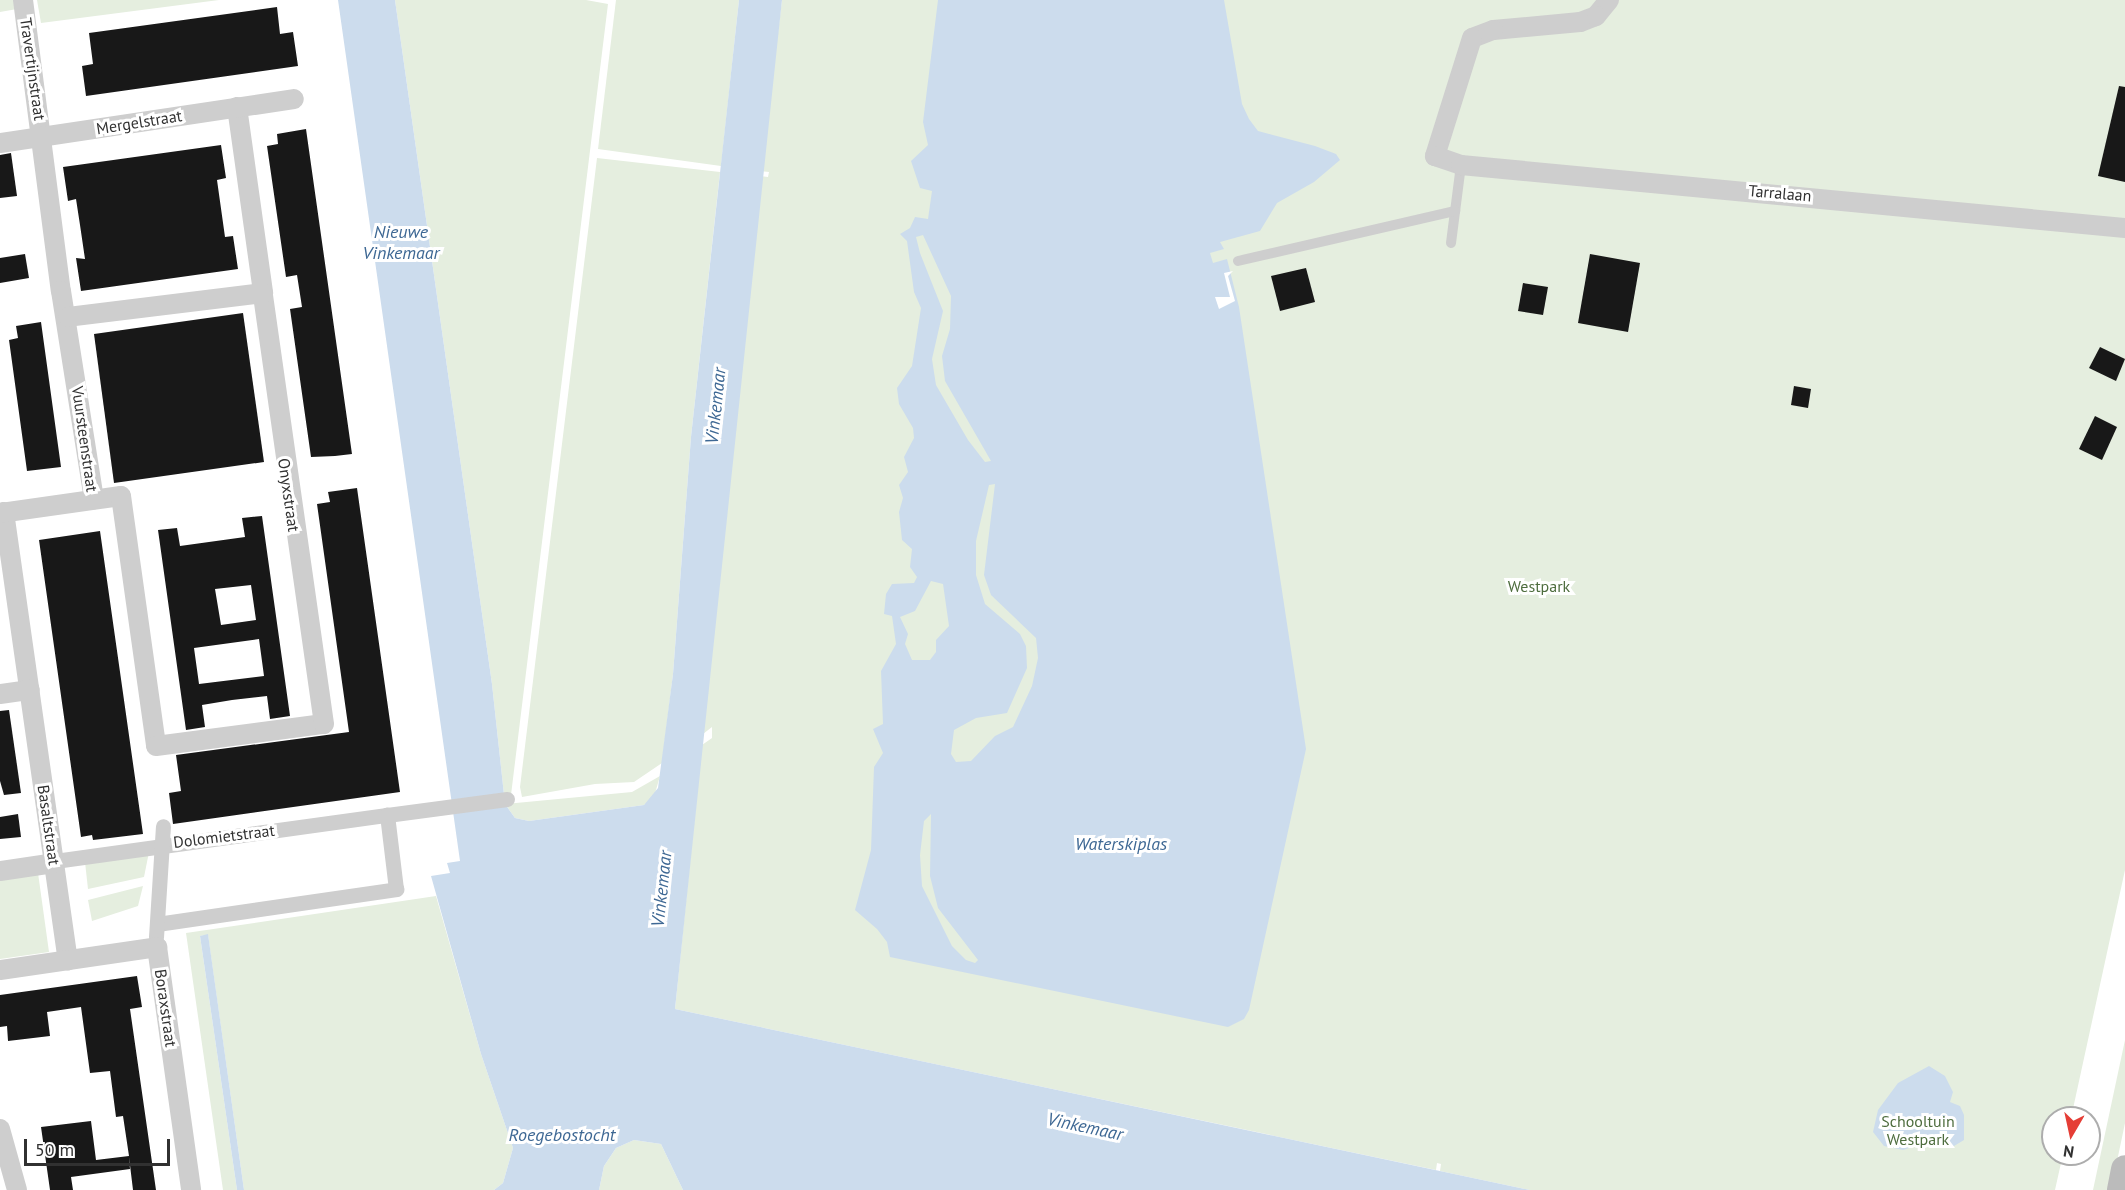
<!DOCTYPE html>
<html>
<head>
<meta charset="utf-8">
<style>
  body { margin:0 }
  #map { position:relative; width:2125px; height:1190px; overflow:hidden; background:#fff; font-family:"PT Sans",sans-serif }
  div>[style] { position:absolute }
  [style*='--x'] { left:calc(var(--x)*1px); top:calc(var(--y)*1px); width:calc(var(--w)*1px); rotate:calc(var(--a)*1deg) }
  .green>* { inset:0; background:#e5eedf }
  .water>* { inset:0; background:#ccdced }
  .pier>* { inset:0; background:#fff }
  .building>* { inset:0; background:#181818 }
  .service>* { height:10px; margin:-5px; padding:0 5px; transform-origin:5px; border-radius:5px; background:#cecece }
  .pedestrian>* { height:15px; margin:-7.5px; padding:0 7.5px; transform-origin:7.5px; border-radius:7.5px; background:#cecece }
  .minor>* { height:20px; margin:-10px; padding:0 10px; transform-origin:10px; border-radius:10px; background:#cecece }
  .secondary>* { height:28px; margin:-14px; padding:0 14px; transform-origin:14px; border-radius:14px; background:#bbb }
  span { translate:-50% -50%; white-space:nowrap; text-align:center; line-height:1.15; -webkit-text-stroke:6px #fff; paint-order:stroke }
  .street-label { font-size:16px; color:#313131 }
  .park-label { font-size:16px; color:#4e6d3e }
  .water-label { font-size:18px; color:#3e6894; font-style:italic }
  .north { position:absolute; left:2041px; top:1106px; width:60px; height:60px; box-sizing:border-box; background:#fff; border:2px solid #adadad; border-radius:50%; rotate:189deg; font-size:16px; font-weight:700; line-height:24px; text-align:center; color:#313131 }
  .north::after { content:''; display:block; margin:auto; width:21px; height:27px; background:#e53e36; clip-path:polygon(50% 0,100% 100%,50% 72%,0 100%) }
  .scale { position:absolute; left:24px; top:1139px; width:146px; height:27px; box-sizing:border-box; border:3px solid #313131; border-top:0; padding-left:8px; font-size:18px; line-height:21px; white-space:nowrap; color:#313131; -webkit-text-stroke:4px #fff; paint-order:stroke }
</style>
</head>
<body>
<div id="map">
  <div class="green">
    <div style="clip-path:polygon(0 0,15px 0,17px 9px,0 12px)"></div>
    <div style="clip-path:polygon(37px 0,219px 0,41px 23px)"></div>
    <div style="clip-path:polygon(395px 0,586px 0,608px 4px,511px 795px,504px 795px,492px 684px)"></div>
    <div style="clip-path:polygon(616px 0,739px 0,721px 166px,598px 149px)"></div>
    <div style="clip-path:polygon(782px 0,2125px 0,2125px 870px,2071px 1118px,2053px 1118px,2053px 1154px,2063px 1154px,2055px 1190px,1530px 1190px,1440px 1171px,1441px 1164px,1437px 1163px,1436px 1170px,675px 1009px,702px 745px,712px 738px,712px 727px,703px 734px,761px 176px,768px 177px,769px 172px,761px 171px)"></div>
    <div style="clip-path:polygon(597px 158px,720px 172px,691px 437px,673px 674px,662px 763px,634px 782px,595px 784px,522px 797px,520px 787px)"></div>
    <div style="clip-path:polygon(660px 776px,654px 797px,644px 805px,529px 821px,515px 818px,505px 804px,632px 792px)"></div>
    <div style="clip-path:polygon(149px 852px,144px 877px,88px 889px,85px 862px)"></div>
    <div style="clip-path:polygon(38px 873px,49px 952px,0 959px,0 878px)"></div>
    <div style="clip-path:polygon(143px 886px,138px 906px,92px 921px,88px 900px)"></div>
    <div style="clip-path:polygon(436px 896px,481px 1054px,513px 1148px,503px 1183px,494px 1190px,244px 1190px,208px 935px,200px 936px,237px 1190px,223px 1190px,186px 933px)"></div>
    <div style="clip-path:polygon(2125px 1040px,2125px 1123px,2111px 1190px,2093px 1190px)"></div>
    <div style="clip-path:polygon(634px 1140px,661px 1144px,683px 1190px,599px 1190px,604px 1166px,616px 1148px)"></div>
  </div>
  <div class="water">
    <div style="clip-path:polygon(338px 0,395px 0,492px 684px,505px 804px,515px 818px,529px 821px,644px 805px,658px 788px,673px 674px,691px 437px,739px 0,782px 0,675px 1009px,1530px 1190px,683px 1190px,661px 1144px,634px 1140px,616px 1148px,604px 1166px,599px 1190px,494px 1190px,503px 1183px,513px 1148px,481px 1054px,431px 876px,450px 873px,447px 863px,460px 861px)"></div>
    <div style="clip-path:polygon(evenodd,938px 0,1224px 0,1242px 104px,1249px 119px,1258px 131px,1315px 146px,1336px 154px,1340px 160px,1314px 182px,1277px 203px,1260px 231px,1220px 242px,1224px 249px,1210px 253px,1213px 263px,1227px 259px,1239px 307px,1306px 749px,1249px 1010px,1244px 1019px,1228px 1027px,890px 957px,887px 942px,877px 929px,855px 910px,871px 850px,874px 767px,883px 753px,873px 729px,883px 724px,881px 671px,896px 644px,892px 616px,884px 614px,886px 594px,892px 584px,914px 583px,917px 577px,910px 567px,912px 549px,902px 540px,899px 512px,903px 498px,899px 485px,908px 472px,904px 457px,914px 438px,913px 428px,899px 404px,897px 388px,912px 366px,921px 308px,914px 292px,907px 241px,900px 234px,910px 228px,915px 217px,928px 219px,932px 191px,920px 188px,911px 161px,928px 145px,923px 122px,938px 0,923px 235px,951px 296px,950px 329px,942px 356px,945px 381px,991px 461px,985px 462px,968px 440px,936px 385px,932px 359px,943px 311px,920px 253px,916px 237px,923px 235px,938px 0,995px 484px,984px 575px,991px 595px,1036px 638px,1038px 658px,1032px 686px,1013px 727px,995px 736px,971px 761px,956px 762px,951px 754px,954px 730px,976px 718px,1007px 713px,1027px 668px,1026px 646px,1020px 634px,985px 604px,976px 575px,976px 541px,989px 485px,995px 484px,938px 0,931px 581px,943px 584px,949px 626px,936px 640px,936px 652px,930px 660px,912px 660px,905px 644px,908px 634px,900px 617px,915px 611px,931px 581px,938px 0,931px 814px,930px 876px,938px 908px,978px 960px,975px 963px,966px 960px,952px 946px,922px 886px,920px 855px,924px 821px,931px 814px)"></div>
    <div style="clip-path:polygon(208px 934px,244px 1190px,237px 1190px,200px 936px)"></div>
    <div style="clip-path:polygon(1929px 1066px,1945px 1076px,1953px 1092px,1950px 1102px,1960px 1106px,1964px 1115px,1964px 1140px,1954px 1146px,1933px 1140px,1903px 1150px,1884px 1146px,1873px 1132px,1878px 1110px,1898px 1083px)"></div>
  </div>
  <div class="pier">
    <div style="clip-path:polygon(1233px 271px,1228px 276px,1235px 301px,1219px 309px,1215px 297px,1230px 297px,1224px 273px)"></div>
  </div>
  <div class="building">
    <div style="clip-path:polygon(277px 7px,280px 34px,293px 32px,298px 66px,86px 96px,82px 66px,93px 64px,89px 33px)"></div>
    <div style="clip-path:polygon(2119px 86px,2125px 87px,2125px 182px,2098px 176px)"></div>
    <div style="clip-path:polygon(306px 129px,352px 454px,335px 456px,311px 457px,290px 309px,302px 307px,297px 275px,286px 277px,267px 146px,278px 144px,277px 134px)"></div>
    <div style="clip-path:polygon(221px 145px,226px 178px,217px 180px,225px 237px,233px 236px,238px 269px,81px 291px,76px 258px,85px 259px,80px 225px,76px 199px,68px 201px,63px 167px)"></div>
    <div style="clip-path:polygon(11px 153px,17px 196px,0 198px,0 155px)"></div>
    <div style="clip-path:polygon(25px 254px,29px 278px,0 283px,0 258px)"></div>
    <div style="clip-path:polygon(1590px 254px,1640px 263px,1628px 332px,1578px 323px)"></div>
    <div style="clip-path:polygon(1306px 268px,1315px 302px,1280px 311px,1271px 276px)"></div>
    <div style="clip-path:polygon(1523px 283px,1548px 287px,1543px 315px,1518px 311px)"></div>
    <div style="clip-path:polygon(243px 313px,264px 462px,114px 483px,94px 334px)"></div>
    <div style="clip-path:polygon(41px 322px,61px 467px,27px 471px,9px 340px,18px 338px,16px 326px)"></div>
    <div style="clip-path:polygon(2100px 347px,2125px 359px,2116px 381px,2089px 368px)"></div>
    <div style="clip-path:polygon(1794px 386px,1811px 389px,1808px 408px,1791px 405px)"></div>
    <div style="clip-path:polygon(2095px 416px,2117px 427px,2102px 460px,2079px 449px)"></div>
    <div style="clip-path:polygon(357px 488px,400px 792px,173px 824px,169px 793px,181px 791px,176px 755px,349px 732px,317px 504px,330px 502px,328px 492px)"></div>
    <div style="clip-path:polygon(evenodd,262px 516px,290px 716px,270px 719px,267px 696px,232px 700px,202px 705px,205px 727px,186px 730px,158px 530px,177px 528px,180px 546px,245px 537px,242px 518px,262px 516px,251px 585px,256px 620px,221px 625px,215px 589px,251px 585px,262px 516px,259px 639px,264px 676px,199px 684px,194px 648px,259px 639px)"></div>
    <div style="clip-path:polygon(100px 531px,143px 834px,93px 840px,92px 835px,81px 837px,39px 540px)"></div>
    <div style="clip-path:polygon(9px 710px,21px 793px,4px 795px,0 781px,0 711px)"></div>
    <div style="clip-path:polygon(18px 814px,21px 837px,0 839px,0 817px)"></div>
    <div style="clip-path:polygon(137px 976px,142px 1007px,130px 1009px,156px 1190px,133px 1190px,129px 1157px,130px 1169px,71px 1177px,73px 1190px,50px 1190px,41px 1127px,91px 1121px,96px 1160px,129px 1156px,123px 1116px,116px 1117px,110px 1071px,90px 1073px,81px 1007px,47px 1012px,50px 1036px,8px 1041px,7px 1026px,0 1027px,0 995px)"></div>
  </div>
  <div class="service">
    <div style="--x:1451;--y:243;--w:79;--a:-82.7"></div>
    <div style="--x:1238;--y:261;--w:223;--a:-13"></div>
  </div>
  <div class="pedestrian">
    <div style="--x:62;--y:860;--w:328;--a:-7.9"></div>
    <div style="--x:157;--y:924;--w:242;--a:-8.3"></div>
    <div style="--x:396;--y:889;--w:75;--a:-96.9"></div>
    <div style="--x:387;--y:815;--w:121;--a:-7.6"></div>
    <div style="--x:156;--y:937;--w:111;--a:-86.4"></div>
  </div>
  <div class="minor">
    <div style="--x:23;--y:0;--w:293;--a:82.6"></div>
    <div style="--x:61;--y:291;--w:211;--a:81"></div>
    <div style="--x:1609;--y:0;--w:21;--a:129"></div>
    <div style="--x:1596;--y:16;--w:17;--a:159"></div>
    <div style="--x:1580;--y:22;--w:87;--a:174.7"></div>
    <div style="--x:1493;--y:30;--w:22;--a:159"></div>
    <div style="--x:1472;--y:38;--w:124;--a:107.4"></div>
    <div style="--x:1435;--y:156;--w:28;--a:19"></div>
    <div style="--x:1461;--y:165;--w:667;--a:5.42"></div>
    <div style="--x:237;--y:107;--w:188;--a:82"></div>
    <div style="--x:0;--y:143;--w:297;--a:-8.5"></div>
    <div style="--x:4;--y:512;--w:453;--a:81.9"></div>
    <div style="--x:0;--y:513;--w:122;--a:-8"></div>
    <div style="--x:121;--y:496;--w:252;--a:82"></div>
    <div style="--x:156;--y:746;--w:169;--a:-7.5"></div>
    <div style="--x:324;--y:724;--w:435;--a:-98.1"></div>
    <div style="--x:263;--y:293;--w:196;--a:173"></div>
    <div style="--x:0;--y:694;--w:30;--a:-8"></div>
    <div style="--x:0;--y:871;--w:56;--a:-8.3"></div>
    <div style="--x:0;--y:970;--w:159;--a:-8.3"></div>
    <div style="--x:157;--y:947;--w:245;--a:82"></div>
    <div style="--x:0;--y:1129;--w:63;--a:74.4"></div>
  </div>
  <div class="secondary">
    <div style="--x:2121;--y:1190;--w:21;--a:-79"></div>
  </div>
  <div class="street-label">
    <span style="left:33px;top:69px;rotate:82deg">Travertijnstraat</span>
    <span style="left:139px;top:122px;rotate:-9deg">Mergelstraat</span>
    <span style="left:1780px;top:193px;rotate:5deg">Tarralaan</span>
    <span style="left:85px;top:439px;rotate:82deg">Vuursteenstraat</span>
    <span style="left:289px;top:495px;rotate:82deg">Onyxstraat</span>
    <span style="left:49px;top:825px;rotate:82deg">Basaltstraat</span>
    <span style="left:224px;top:836px;rotate:-7deg">Dolomietstraat</span>
    <span style="left:166px;top:1008px;rotate:82deg">Boraxstraat</span>
  </div>
  <div class="park-label">
    <span style="left:1539px;top:586px">Westpark</span>
    <span style="left:1918px;top:1130px">Schooltuin<br>Westpark</span>
  </div>
  <div class="water-label">
    <span style="left:401px;top:243px">Nieuwe<br>Vinkemaar</span>
    <span style="left:716px;top:406px;rotate:-84deg">Vinkemaar</span>
    <span style="left:1121px;top:844px">Waterskiplas</span>
    <span style="left:662px;top:889px;rotate:-84deg">Vinkemaar</span>
    <span style="left:1085px;top:1127px;rotate:12deg">Vinkemaar</span>
    <span style="left:562px;top:1135px">Roegebostocht</span>
  </div>
  <div class="north">N</div>
  <div class="scale">50 m</div>
</div>
</body>
</html>
